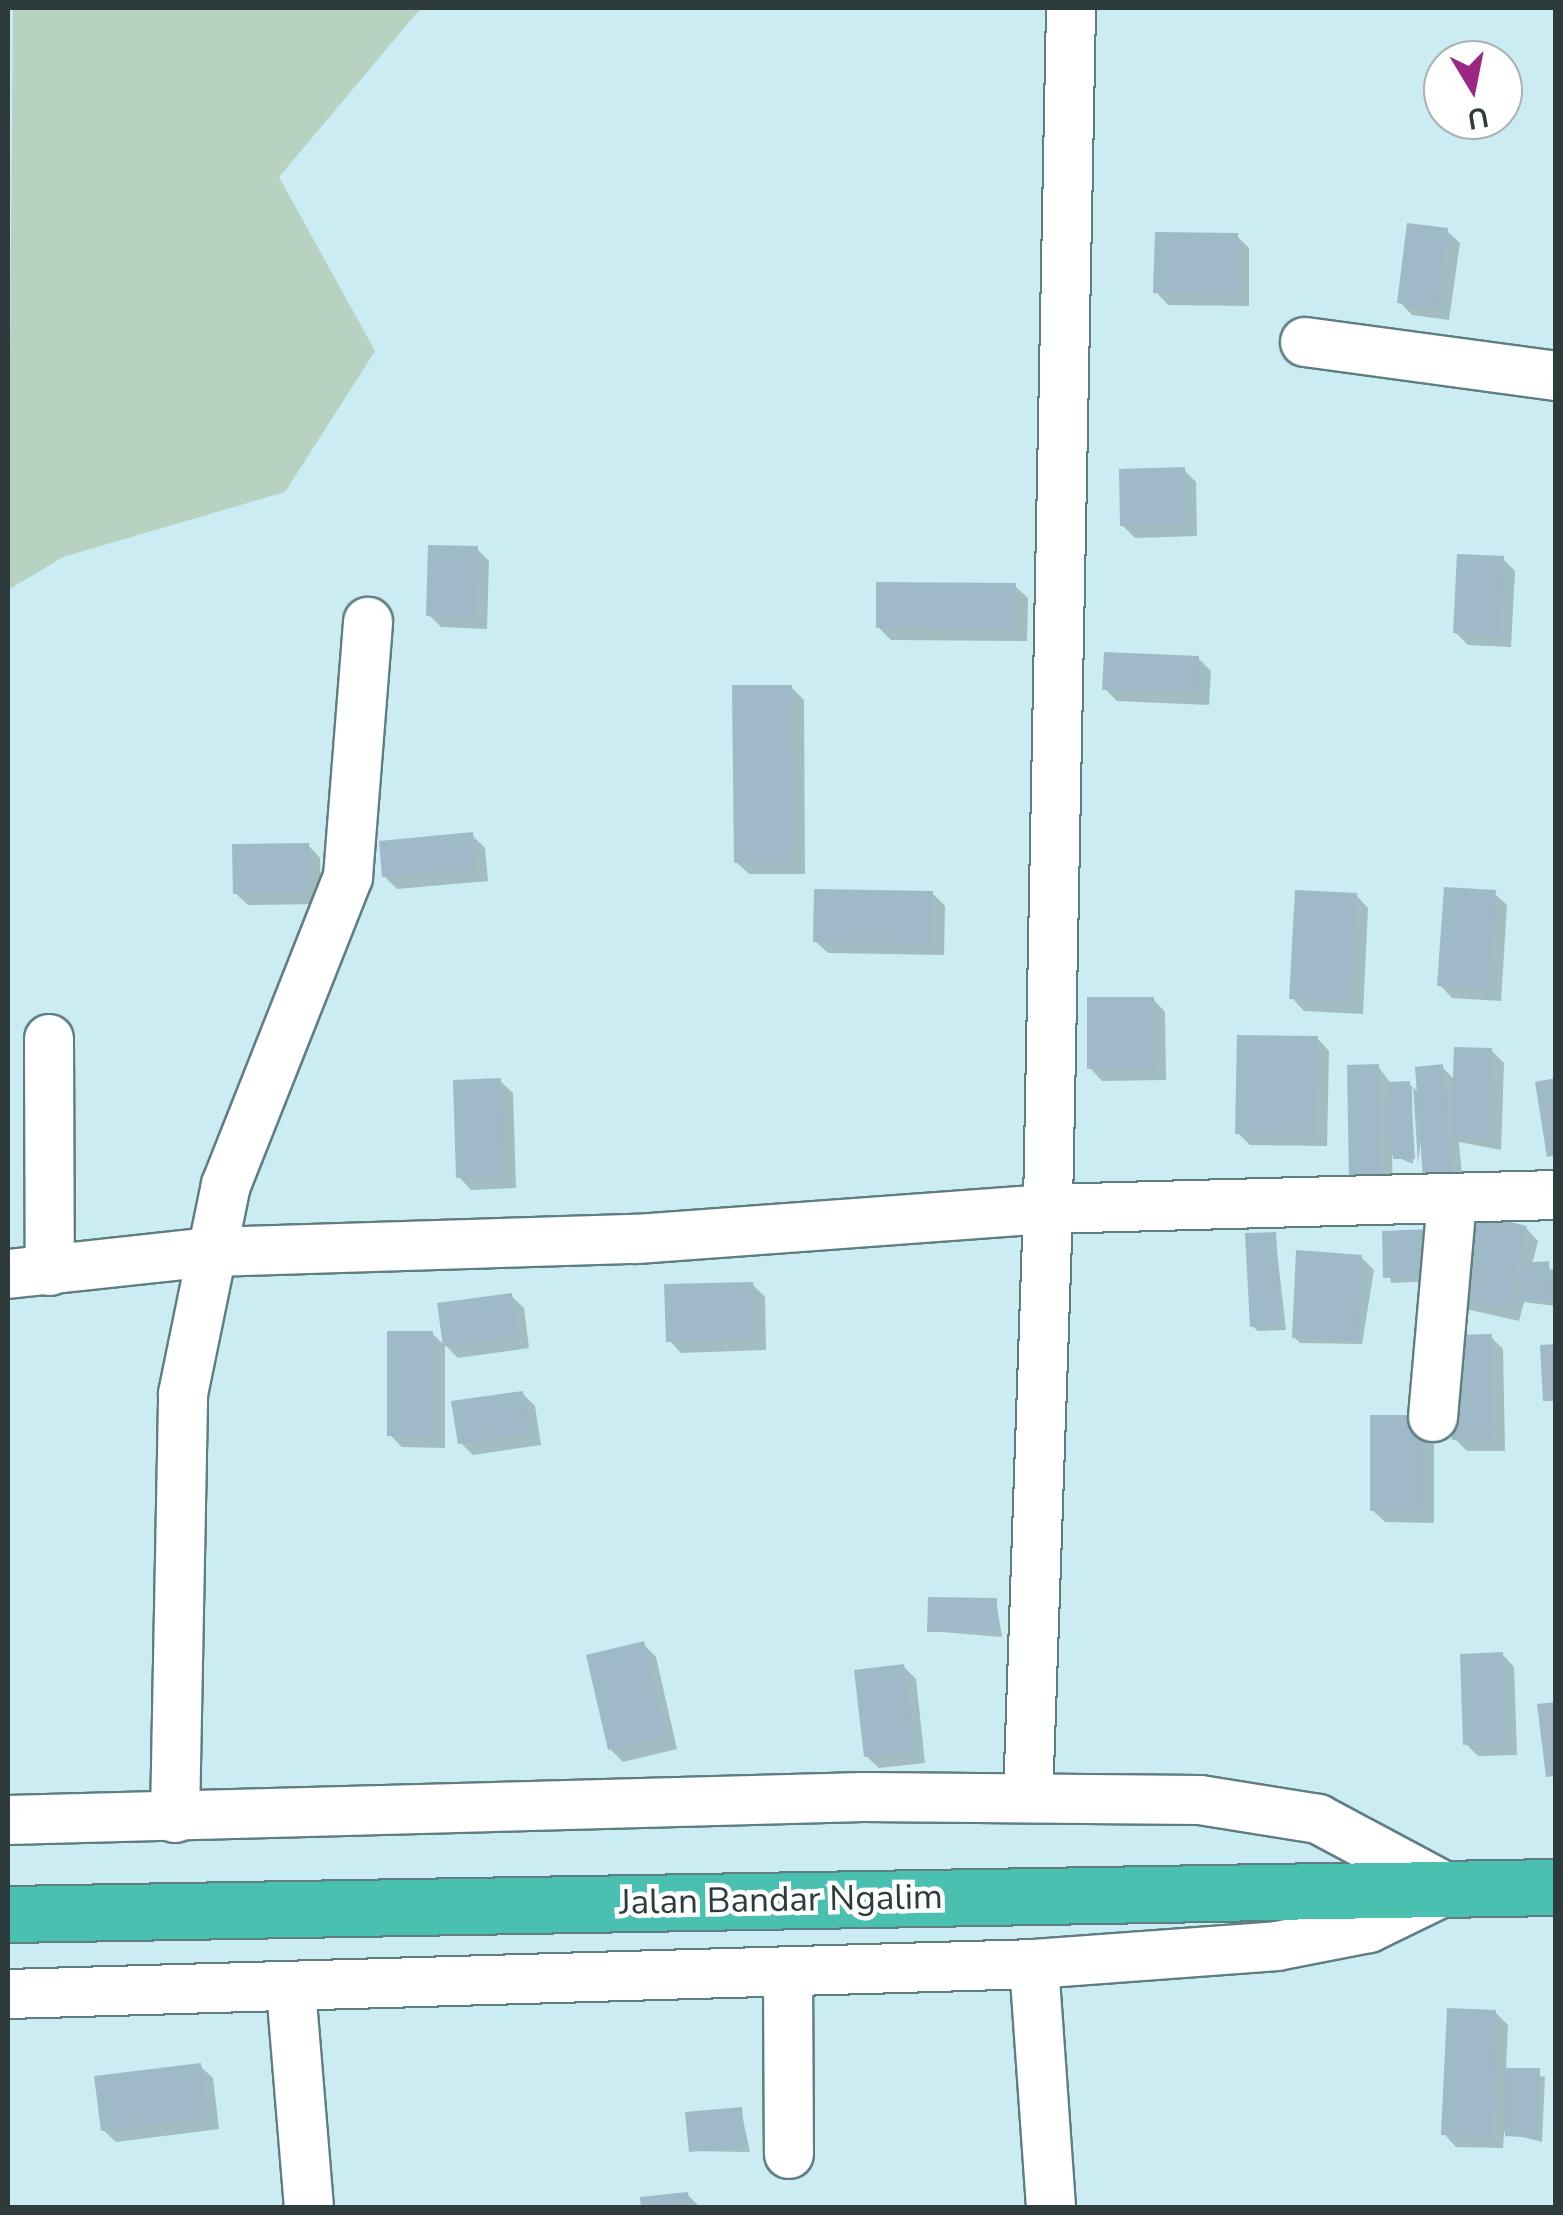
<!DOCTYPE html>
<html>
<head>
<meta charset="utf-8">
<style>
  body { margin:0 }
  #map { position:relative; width:1563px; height:2215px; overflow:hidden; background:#cbecf2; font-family:"Nunito Sans",sans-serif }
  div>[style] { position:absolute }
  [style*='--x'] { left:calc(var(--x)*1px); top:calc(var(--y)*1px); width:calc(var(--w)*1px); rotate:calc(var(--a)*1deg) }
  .green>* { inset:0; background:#b8d2c1 }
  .shadow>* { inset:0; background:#0003 }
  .building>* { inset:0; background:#a0b9c9 }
  .roads { filter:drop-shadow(2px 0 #5f7e82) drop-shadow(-2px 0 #5f7e82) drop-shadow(0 2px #5f7e82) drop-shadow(0 -2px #5f7e82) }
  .minor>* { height:48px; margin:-24px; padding:0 24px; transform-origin:24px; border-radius:24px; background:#fff }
  .highway>* { height:55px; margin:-27.5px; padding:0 27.5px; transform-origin:27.5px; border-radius:27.5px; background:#4ac1b0 }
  span { translate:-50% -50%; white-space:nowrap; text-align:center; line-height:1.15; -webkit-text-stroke:9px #fff; paint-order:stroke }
  .street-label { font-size:35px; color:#2e3b3d }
  .frame { position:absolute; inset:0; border:10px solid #2e3b3d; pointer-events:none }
  .north { position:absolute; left:1423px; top:40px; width:100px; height:100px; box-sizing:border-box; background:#fff; border:2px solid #abb1b1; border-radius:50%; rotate:170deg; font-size:28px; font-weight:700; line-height:40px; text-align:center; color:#2e3b3d }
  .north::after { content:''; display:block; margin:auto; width:35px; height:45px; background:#9c2782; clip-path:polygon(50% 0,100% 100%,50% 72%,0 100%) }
</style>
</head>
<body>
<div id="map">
  <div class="green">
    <div style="clip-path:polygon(13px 8px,421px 8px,279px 177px,375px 351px,285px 492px,63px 557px,8px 590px)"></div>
  </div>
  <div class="shadow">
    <div style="clip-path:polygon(1447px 231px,1460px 243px,1449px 320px,1412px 315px,1400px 302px)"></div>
    <div style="clip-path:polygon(1237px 236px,1249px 248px,1249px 306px,1168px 305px,1156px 292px)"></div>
    <div style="clip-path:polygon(1184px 470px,1196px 482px,1197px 536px,1135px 538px,1122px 525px)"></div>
    <div style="clip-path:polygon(477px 549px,489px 561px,487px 629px,441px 627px,429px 615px)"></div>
    <div style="clip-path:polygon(1503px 559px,1515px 571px,1511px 647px,1468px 645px,1455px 632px)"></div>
    <div style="clip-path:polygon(1015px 586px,1028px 598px,1027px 641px,891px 640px,878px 627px)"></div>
    <div style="clip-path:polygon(1198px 658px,1211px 671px,1209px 705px,1117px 701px,1105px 689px)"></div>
    <div style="clip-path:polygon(791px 687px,804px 700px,805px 874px,749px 874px,736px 862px)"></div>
    <div style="clip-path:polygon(472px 835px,485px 848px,488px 881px,397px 889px,384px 876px)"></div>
    <div style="clip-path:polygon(308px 845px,320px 858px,321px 904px,248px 905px,235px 893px)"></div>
    <div style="clip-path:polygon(932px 893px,945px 906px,944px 955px,828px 953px,815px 941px)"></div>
    <div style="clip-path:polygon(1494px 893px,1507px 905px,1501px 1001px,1452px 998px,1440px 985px)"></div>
    <div style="clip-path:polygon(1356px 895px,1368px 908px,1363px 1014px,1304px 1011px,1292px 998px)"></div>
    <div style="clip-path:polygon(1153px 999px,1165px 1012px,1166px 1080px,1102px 1081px,1090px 1068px)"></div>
    <div style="clip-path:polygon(1317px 1038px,1329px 1051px,1327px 1146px,1250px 1145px,1238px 1133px)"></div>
    <div style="clip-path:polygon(1491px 1050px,1504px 1063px,1501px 1150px,1459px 1142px,1463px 1187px,1438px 1189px,1422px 1133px,1418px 1163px,1413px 1087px,1420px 1094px,1442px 1067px,1456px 1081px)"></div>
    <div style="clip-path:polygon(1378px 1066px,1391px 1084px,1412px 1086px,1413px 1164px,1392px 1155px,1393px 1193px,1364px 1193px)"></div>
    <div style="clip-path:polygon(500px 1081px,513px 1093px,516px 1188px,471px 1190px,459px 1177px)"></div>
    <div style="clip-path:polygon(1526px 1228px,1538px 1241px,1532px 1265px,1554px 1270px,1555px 1306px,1524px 1302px,1519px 1321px,1466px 1309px,1454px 1296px)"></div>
    <div style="clip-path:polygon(1384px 1233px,1440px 1281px,1391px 1283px)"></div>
    <div style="clip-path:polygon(1275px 1234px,1286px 1330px,1258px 1331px,1252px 1326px)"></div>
    <div style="clip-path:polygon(1361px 1257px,1374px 1270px,1362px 1344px,1300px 1343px,1294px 1337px)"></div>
    <div style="clip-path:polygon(752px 1284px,765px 1297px,766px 1350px,681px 1353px,669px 1340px)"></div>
    <div style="clip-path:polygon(511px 1296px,524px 1308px,529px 1348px,458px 1358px,445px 1345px)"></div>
    <div style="clip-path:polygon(432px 1333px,445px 1346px,445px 1448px,402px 1447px,390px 1435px)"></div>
    <div style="clip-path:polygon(1491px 1337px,1503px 1349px,1505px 1451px,1467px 1451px,1455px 1439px)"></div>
    <div style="clip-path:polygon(522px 1393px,535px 1406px,541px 1445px,473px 1455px,461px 1443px)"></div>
    <div style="clip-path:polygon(1373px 1418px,1434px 1430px,1434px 1523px,1385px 1522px,1372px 1510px)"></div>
    <div style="clip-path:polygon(996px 1600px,1002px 1637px,930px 1631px)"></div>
    <div style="clip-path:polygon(643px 1644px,656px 1657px,677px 1749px,623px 1762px,610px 1749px)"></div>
    <div style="clip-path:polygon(1502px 1654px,1514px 1667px,1517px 1755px,1478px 1756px,1466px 1744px)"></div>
    <div style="clip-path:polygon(903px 1666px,916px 1679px,925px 1763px,879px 1768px,866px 1756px)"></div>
    <div style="clip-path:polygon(1495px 2012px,1508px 2025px,1506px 2070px,1545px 2077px,1542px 2142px,1504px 2132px,1503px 2148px,1456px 2147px,1444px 2134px)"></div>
    <div style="clip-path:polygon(200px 2066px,213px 2078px,219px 2129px,116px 2142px,103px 2130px)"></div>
    <div style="clip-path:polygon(741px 2110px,750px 2152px,691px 2151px)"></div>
    <div style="clip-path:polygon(688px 2195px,700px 2207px,644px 2208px)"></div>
  </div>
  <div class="building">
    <div style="clip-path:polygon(1407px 223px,1448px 228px,1437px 308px,1397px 303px)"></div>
    <div style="clip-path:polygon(1155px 232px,1238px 233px,1237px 295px,1153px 293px)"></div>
    <div style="clip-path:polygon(1185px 467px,1186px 524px,1120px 526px,1119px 469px)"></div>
    <div style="clip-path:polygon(428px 545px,478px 546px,476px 618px,426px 616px)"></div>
    <div style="clip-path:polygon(1457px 554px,1504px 556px,1499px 636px,1453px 633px)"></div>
    <div style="clip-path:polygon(876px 582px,1016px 583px,1015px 629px,876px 628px)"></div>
    <div style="clip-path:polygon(1104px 652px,1199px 656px,1198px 693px,1102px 690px)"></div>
    <div style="clip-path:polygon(732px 685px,792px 685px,793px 862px,734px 863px)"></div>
    <div style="clip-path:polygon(473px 832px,476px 869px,382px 877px,379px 841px)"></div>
    <div style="clip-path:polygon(309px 843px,309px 893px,233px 894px,232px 844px)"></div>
    <div style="clip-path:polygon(1444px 887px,1496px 890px,1489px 989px,1437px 986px)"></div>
    <div style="clip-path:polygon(814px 889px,933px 891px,932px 944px,813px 942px)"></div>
    <div style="clip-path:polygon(1295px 890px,1357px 893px,1351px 1002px,1289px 999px)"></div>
    <div style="clip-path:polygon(1087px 997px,1154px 997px,1154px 1069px,1087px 1069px)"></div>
    <div style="clip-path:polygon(1237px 1035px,1318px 1036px,1316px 1135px,1235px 1134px)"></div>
    <div style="clip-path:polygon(1454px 1047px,1492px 1048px,1489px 1138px,1451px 1137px)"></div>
    <div style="clip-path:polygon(1379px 1064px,1381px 1182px,1349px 1182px,1347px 1065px)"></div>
    <div style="clip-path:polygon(1443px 1064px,1452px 1175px,1423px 1178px,1415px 1067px)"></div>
    <div style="clip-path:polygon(501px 1078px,504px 1176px,456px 1178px,453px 1080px)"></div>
    <div style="clip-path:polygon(1556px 1078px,1556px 1155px,1547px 1157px,1535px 1082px)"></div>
    <div style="clip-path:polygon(1410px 1081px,1415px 1159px,1393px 1159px,1388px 1082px)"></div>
    <div style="clip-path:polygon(1470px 1213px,1527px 1226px,1507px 1310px,1451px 1297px)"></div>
    <div style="clip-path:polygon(1434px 1229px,1436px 1277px,1383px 1278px,1382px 1231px)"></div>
    <div style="clip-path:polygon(1276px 1232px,1281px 1325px,1250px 1327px,1245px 1233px)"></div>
    <div style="clip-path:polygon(1296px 1250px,1362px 1255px,1357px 1340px,1292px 1338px)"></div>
    <div style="clip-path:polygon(1549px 1261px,1551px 1301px,1519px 1301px,1520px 1263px)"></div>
    <div style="clip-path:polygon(753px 1282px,755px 1338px,666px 1342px,664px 1284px)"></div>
    <div style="clip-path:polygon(512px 1293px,518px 1336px,443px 1346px,437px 1303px)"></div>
    <div style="clip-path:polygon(387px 1331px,433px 1331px,433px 1436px,387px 1436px)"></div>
    <div style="clip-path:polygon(1492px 1334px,1493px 1439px,1452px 1440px,1451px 1335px)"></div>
    <div style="clip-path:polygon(1556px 1344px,1556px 1401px,1543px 1401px,1540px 1345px)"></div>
    <div style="clip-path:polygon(523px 1391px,530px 1433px,458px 1444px,451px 1401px)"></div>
    <div style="clip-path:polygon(1370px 1415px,1423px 1415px,1422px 1511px,1370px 1511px)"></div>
    <div style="clip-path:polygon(928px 1597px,997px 1598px,997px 1632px,927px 1632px)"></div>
    <div style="clip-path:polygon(644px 1641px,666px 1737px,608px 1750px,586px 1655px)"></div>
    <div style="clip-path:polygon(1503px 1652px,1506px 1743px,1463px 1745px,1460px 1654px)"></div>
    <div style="clip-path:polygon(904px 1664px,914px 1751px,864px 1757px,854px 1670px)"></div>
    <div style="clip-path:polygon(1556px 1702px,1556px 1776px,1546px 1777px,1537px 1704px)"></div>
    <div style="clip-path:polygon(1447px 2008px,1496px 2010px,1492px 2137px,1441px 2135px)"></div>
    <div style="clip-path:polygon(201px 2063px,208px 2118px,101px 2131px,94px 2076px)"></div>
    <div style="clip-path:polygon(1506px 2068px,1540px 2068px,1538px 2138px,1505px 2136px)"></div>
    <div style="clip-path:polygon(742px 2107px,745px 2147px,689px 2152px,685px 2112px)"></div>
    <div style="clip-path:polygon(688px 2192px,690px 2208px,641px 2208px,640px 2197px)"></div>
  </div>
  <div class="roads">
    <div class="minor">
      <div style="--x:1071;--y:8;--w:1201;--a:91.1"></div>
      <div style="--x:1048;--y:1209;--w:508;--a:-1.58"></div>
      <div style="--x:1305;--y:342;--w:253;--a:7.7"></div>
      <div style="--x:49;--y:1039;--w:232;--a:89.8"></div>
      <div style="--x:8;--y:1274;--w:205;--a:-6.2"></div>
      <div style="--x:212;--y:1252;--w:425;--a:-1.8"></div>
      <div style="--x:637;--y:1239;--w:412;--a:-4.2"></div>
      <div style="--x:1048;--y:1209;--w:589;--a:91.94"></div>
      <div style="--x:1433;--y:1417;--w:217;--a:-85"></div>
      <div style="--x:175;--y:1818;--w:424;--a:-88.9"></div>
      <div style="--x:183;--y:1394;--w:213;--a:-78.4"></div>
      <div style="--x:226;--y:1185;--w:331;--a:-68.4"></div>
      <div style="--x:348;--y:877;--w:256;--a:-85.5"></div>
      <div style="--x:8;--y:1820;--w:856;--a:-1.54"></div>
      <div style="--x:864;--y:1797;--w:336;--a:0.5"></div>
      <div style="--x:1200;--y:1800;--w:120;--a:9.1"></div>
      <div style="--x:1318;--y:1819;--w:149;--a:28.1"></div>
      <div style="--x:1034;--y:1964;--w:245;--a:86"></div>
      <div style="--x:788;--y:1975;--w:179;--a:89.7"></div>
      <div style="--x:291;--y:1989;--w:220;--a:85.3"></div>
      <div style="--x:8;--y:1994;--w:1026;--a:-1.67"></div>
      <div style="--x:1034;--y:1964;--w:244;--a:-4.2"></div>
      <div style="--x:1277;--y:1946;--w:94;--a:-11.1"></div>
      <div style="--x:1369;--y:1928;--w:87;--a:-26"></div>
    </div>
    <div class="highway">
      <div style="--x:8;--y:1914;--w:1548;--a:-1"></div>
    </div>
  </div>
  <div class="street-label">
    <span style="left:781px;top:1900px;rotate:-1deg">Jalan Bandar Ngalim</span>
  </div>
  <div class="frame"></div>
  <div class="north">U</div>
</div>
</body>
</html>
